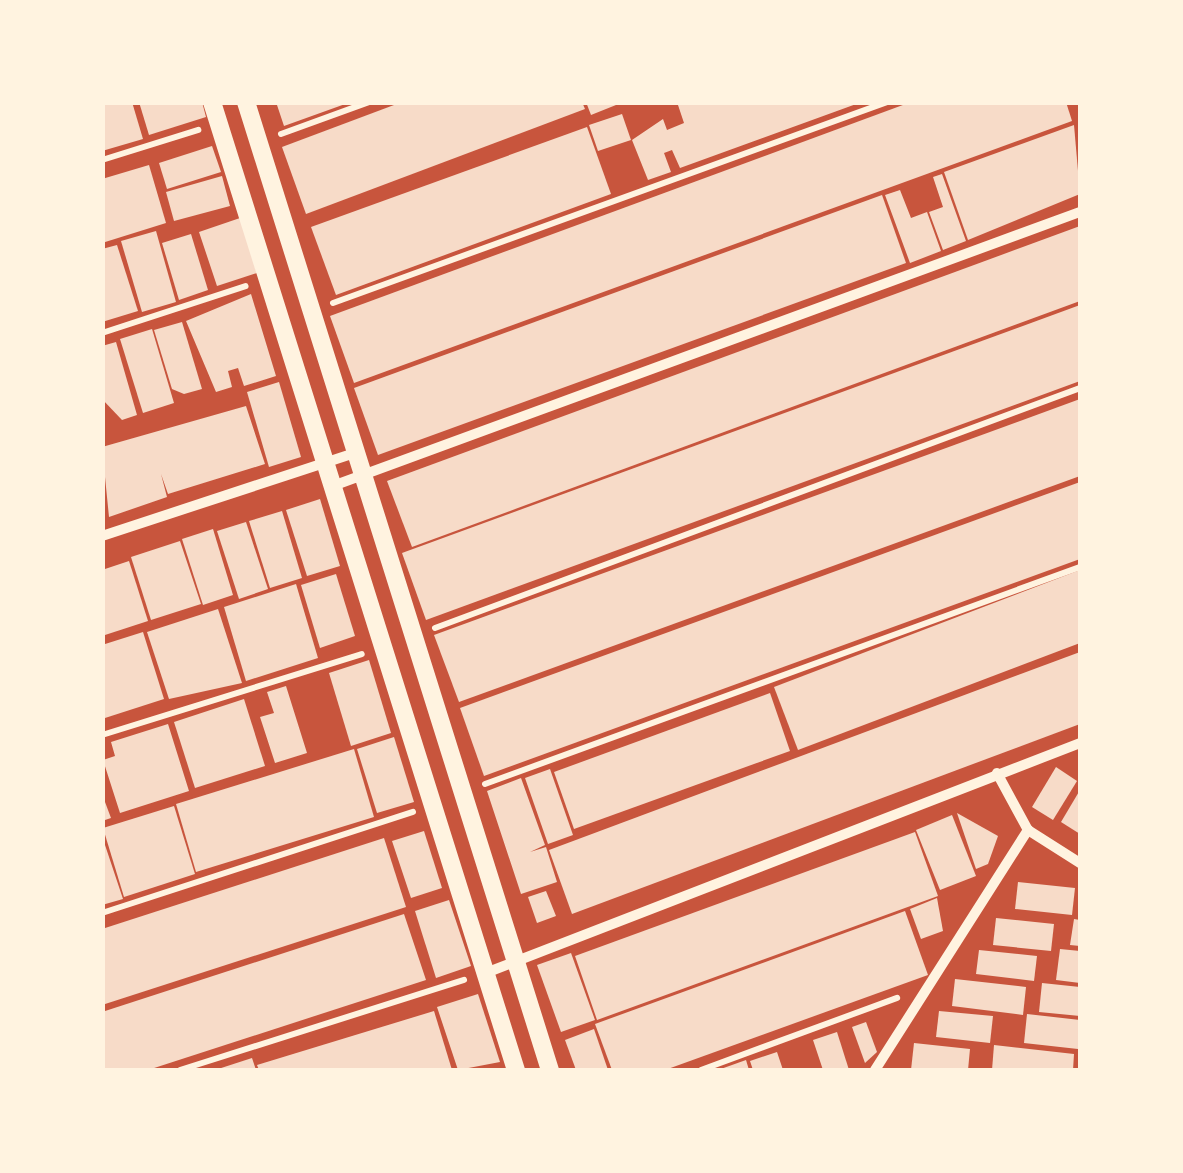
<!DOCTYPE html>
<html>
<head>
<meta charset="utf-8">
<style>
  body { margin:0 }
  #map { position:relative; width:1183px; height:1173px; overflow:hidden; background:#c8553d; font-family:Spectral,serif }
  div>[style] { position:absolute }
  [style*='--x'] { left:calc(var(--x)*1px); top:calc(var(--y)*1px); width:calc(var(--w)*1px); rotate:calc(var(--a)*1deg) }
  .building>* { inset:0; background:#f7dbc8 }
  .path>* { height:6px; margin:-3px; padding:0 3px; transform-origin:3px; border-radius:3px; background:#fff3e0 }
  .minor>* { height:10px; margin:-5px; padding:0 5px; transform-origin:5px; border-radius:5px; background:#fff3e0 }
  .tertiary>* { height:18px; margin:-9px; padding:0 9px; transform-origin:9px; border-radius:9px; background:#fff3e0 }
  span { translate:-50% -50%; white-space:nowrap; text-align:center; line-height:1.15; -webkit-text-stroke:10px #fff3e0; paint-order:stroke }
  .frame { position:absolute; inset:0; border:105px solid #fff3e0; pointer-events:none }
</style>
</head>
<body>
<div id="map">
  <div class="building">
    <div style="clip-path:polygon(102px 102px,132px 102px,143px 139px,102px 151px)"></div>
    <div style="clip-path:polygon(139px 102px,202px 102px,206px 117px,149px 135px)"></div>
    <div style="clip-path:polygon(276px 102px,348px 102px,348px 103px,284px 126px)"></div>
    <div style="clip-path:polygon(402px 102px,582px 102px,585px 109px,306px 214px,282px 147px)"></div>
    <div style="clip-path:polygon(586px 102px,621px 102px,621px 103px,591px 115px)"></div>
    <div style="clip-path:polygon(677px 102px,859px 102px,859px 103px,680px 168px,672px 150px,664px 153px,671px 172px,648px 180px,632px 140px,663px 119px,667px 130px,684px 123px)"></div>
    <div style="clip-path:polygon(911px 102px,1066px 102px,1072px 121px,354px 383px,330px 316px)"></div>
    <div style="clip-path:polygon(622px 114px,631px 140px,598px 151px,589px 125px)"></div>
    <div style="clip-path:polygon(1074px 125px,1080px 194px,968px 240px,944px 172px)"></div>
    <div style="clip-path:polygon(587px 127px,611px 194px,336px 295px,311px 227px)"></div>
    <div style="clip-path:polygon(212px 146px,221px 172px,167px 189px,159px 163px)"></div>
    <div style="clip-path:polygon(149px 165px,166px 223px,102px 243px,102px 179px)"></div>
    <div style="clip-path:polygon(942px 174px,966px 241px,943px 250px,929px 212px,943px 207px,933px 177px)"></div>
    <div style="clip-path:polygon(222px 176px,230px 206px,174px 221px,166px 192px)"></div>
    <div style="clip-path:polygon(900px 190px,911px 218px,927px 212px,941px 251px,910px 263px,885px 195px)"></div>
    <div style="clip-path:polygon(882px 195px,906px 263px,378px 455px,354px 388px)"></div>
    <div style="clip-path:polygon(240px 218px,257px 273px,217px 286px,199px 232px)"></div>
    <div style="clip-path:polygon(1080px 226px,1080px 301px,412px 547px,387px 481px)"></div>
    <div style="clip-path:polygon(156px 231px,176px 302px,142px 312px,121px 241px)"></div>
    <div style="clip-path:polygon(191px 234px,208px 290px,179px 300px,162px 243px)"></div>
    <div style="clip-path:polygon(117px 245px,138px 311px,102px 322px,102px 249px)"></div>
    <div style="clip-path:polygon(251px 294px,276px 376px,244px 386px,238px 368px,228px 371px,232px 387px,216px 392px,186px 321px)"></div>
    <div style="clip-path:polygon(1080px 305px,1080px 381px,426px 620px,402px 553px)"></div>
    <div style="clip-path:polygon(182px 322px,202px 389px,184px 394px,172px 389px,154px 330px)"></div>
    <div style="clip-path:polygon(152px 329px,174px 403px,143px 413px,120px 339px)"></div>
    <div style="clip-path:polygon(116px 342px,137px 415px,122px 420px,102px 399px,102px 346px)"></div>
    <div style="clip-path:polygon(279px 382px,301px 457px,269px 467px,247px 392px)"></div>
    <div style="clip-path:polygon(1080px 399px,1080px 476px,459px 702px,434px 635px)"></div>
    <div style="clip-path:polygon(246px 406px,265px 464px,168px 494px,161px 474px,167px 497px,109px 517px,102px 447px)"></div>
    <div style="clip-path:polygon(1080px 482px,1080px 559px,484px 776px,460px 708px)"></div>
    <div style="clip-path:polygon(320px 499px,340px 566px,307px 576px,286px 510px)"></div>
    <div style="clip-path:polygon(282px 511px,302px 578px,270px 588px,249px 521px)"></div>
    <div style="clip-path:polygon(246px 522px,268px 589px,239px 599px,217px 531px)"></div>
    <div style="clip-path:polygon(213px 529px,233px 595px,203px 605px,182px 539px)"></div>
    <div style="clip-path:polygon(180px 541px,201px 604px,151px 620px,131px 557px)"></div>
    <div style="clip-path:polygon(129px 561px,148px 621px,105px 635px,102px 570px)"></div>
    <div style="clip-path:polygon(1080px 570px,1080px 643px,798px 750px,774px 687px)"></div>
    <div style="clip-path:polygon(336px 574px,355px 636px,320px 648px,301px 585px)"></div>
    <div style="clip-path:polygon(296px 584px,318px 658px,246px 681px,224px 607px)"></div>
    <div style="clip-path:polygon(218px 609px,242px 683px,169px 699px,147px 632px)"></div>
    <div style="clip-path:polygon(143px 632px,164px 699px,105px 718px,102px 645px)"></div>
    <div style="clip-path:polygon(1080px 652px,1080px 724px,572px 914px,549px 850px)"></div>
    <div style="clip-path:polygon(369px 660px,391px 733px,351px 746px,329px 673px)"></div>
    <div style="clip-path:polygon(286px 686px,307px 753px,275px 763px,260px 717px,274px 713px,267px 692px)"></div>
    <div style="clip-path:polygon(770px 693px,790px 751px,574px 829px,554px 772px)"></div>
    <div style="clip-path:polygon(244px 699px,265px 766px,195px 788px,174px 722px)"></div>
    <div style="clip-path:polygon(168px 724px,189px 791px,120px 813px,103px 760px,115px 756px,111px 742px)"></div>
    <div style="clip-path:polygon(394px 737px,414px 802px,377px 813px,357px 749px)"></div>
    <div style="clip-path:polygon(354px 749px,374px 817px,196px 872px,176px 804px)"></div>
    <div style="clip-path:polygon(1056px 767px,1077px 781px,1053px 820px,1032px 807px)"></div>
    <div style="clip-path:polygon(550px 769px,573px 835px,548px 844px,525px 778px)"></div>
    <div style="clip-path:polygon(521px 778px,545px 845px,530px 852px,546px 847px,557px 882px,521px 894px,487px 791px)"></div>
    <div style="clip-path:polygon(1080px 790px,1080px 834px,1061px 822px)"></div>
    <div style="clip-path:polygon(102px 794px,111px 818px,102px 821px)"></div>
    <div style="clip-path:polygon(174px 806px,195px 874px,124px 897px,103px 828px)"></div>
    <div style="clip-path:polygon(957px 813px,998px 836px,988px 864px,976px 869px)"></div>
    <div style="clip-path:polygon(952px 815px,976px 876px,940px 890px,916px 830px)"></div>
    <div style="clip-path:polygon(424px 831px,442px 888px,411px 898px,392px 841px)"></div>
    <div style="clip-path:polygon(915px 832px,938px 896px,597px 1020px,575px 956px)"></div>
    <div style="clip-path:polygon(102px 836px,123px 899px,102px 905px)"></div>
    <div style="clip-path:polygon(384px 838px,406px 907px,102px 1005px,102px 929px)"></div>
    <div style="clip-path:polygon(1018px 882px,1075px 888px,1072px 915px,1015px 909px)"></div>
    <div style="clip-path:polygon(546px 891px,556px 916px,537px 923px,528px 897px)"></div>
    <div style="clip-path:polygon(937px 898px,943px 931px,921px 939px,910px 909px)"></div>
    <div style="clip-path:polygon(449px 900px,471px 966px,436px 978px,415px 911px)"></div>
    <div style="clip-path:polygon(905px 911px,928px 975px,665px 1070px,612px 1070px,595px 1024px)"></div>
    <div style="clip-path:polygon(404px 914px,426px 980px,148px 1070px,102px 1070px,102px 1012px)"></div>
    <div style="clip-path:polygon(996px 918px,1054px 924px,1051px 951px,993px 945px)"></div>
    <div style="clip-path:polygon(1074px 919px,1080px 920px,1080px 946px,1070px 945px)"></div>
    <div style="clip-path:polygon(1060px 949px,1080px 951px,1080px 983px,1056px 980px)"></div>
    <div style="clip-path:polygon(979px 950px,1037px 956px,1034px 981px,976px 974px)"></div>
    <div style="clip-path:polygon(571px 953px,595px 1020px,561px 1032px,537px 965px)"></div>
    <div style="clip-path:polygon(955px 979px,1026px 987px,1023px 1015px,952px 1006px)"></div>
    <div style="clip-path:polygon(1042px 983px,1080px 987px,1080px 1016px,1039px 1012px)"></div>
    <div style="clip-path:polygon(478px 994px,500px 1062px,458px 1070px,437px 1007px)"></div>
    <div style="clip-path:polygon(434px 1011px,452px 1070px,259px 1070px,257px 1065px)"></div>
    <div style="clip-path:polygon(939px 1011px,993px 1016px,990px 1043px,936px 1037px)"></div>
    <div style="clip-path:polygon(1027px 1014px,1080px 1020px,1078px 1049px,1024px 1043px)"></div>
    <div style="clip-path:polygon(866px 1022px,877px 1052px,865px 1063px,852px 1027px)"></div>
    <div style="clip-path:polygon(594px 1029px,608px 1070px,576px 1070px,565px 1040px)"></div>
    <div style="clip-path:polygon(837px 1032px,849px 1070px,823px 1070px,813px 1040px)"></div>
    <div style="clip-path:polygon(914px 1043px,970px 1049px,968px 1070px,911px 1070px)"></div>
    <div style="clip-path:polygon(994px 1045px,1074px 1054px,1073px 1070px,992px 1070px)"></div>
    <div style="clip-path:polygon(777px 1052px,783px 1070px,753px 1070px,750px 1061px)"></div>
    <div style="clip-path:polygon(252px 1058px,256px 1070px,215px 1070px)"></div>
    <div style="clip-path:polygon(746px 1060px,749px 1070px,718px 1070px)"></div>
  </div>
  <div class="path">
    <div style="--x:281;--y:134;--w:94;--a:-20"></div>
    <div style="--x:102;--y:160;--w:101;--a:-17.4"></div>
    <div style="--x:333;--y:303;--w:589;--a:-19.94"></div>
    <div style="--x:102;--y:333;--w:151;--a:-18.1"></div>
    <div style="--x:435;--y:628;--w:688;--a:-20.41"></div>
    <div style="--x:102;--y:735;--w:272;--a:-17.3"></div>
    <div style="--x:485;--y:784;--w:633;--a:-20.04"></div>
    <div style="--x:102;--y:913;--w:327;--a:-18"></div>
    <div style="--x:180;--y:1070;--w:298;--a:-17.6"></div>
    <div style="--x:701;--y:1070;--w:209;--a:-20.2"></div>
  </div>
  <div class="minor">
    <div style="--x:330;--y:487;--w:799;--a:-20.14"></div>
    <div style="--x:102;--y:536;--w:266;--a:-18.2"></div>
    <div style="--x:997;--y:773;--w:65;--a:61.5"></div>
    <div style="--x:1028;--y:830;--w:62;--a:32.4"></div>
    <div style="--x:483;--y:974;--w:640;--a:-21.15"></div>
    <div style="--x:875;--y:1070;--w:285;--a:-57.5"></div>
  </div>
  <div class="tertiary">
    <div style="--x:212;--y:102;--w:1015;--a:72.57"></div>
    <div style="--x:246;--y:102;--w:1015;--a:72.57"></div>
  </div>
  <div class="frame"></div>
</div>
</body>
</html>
